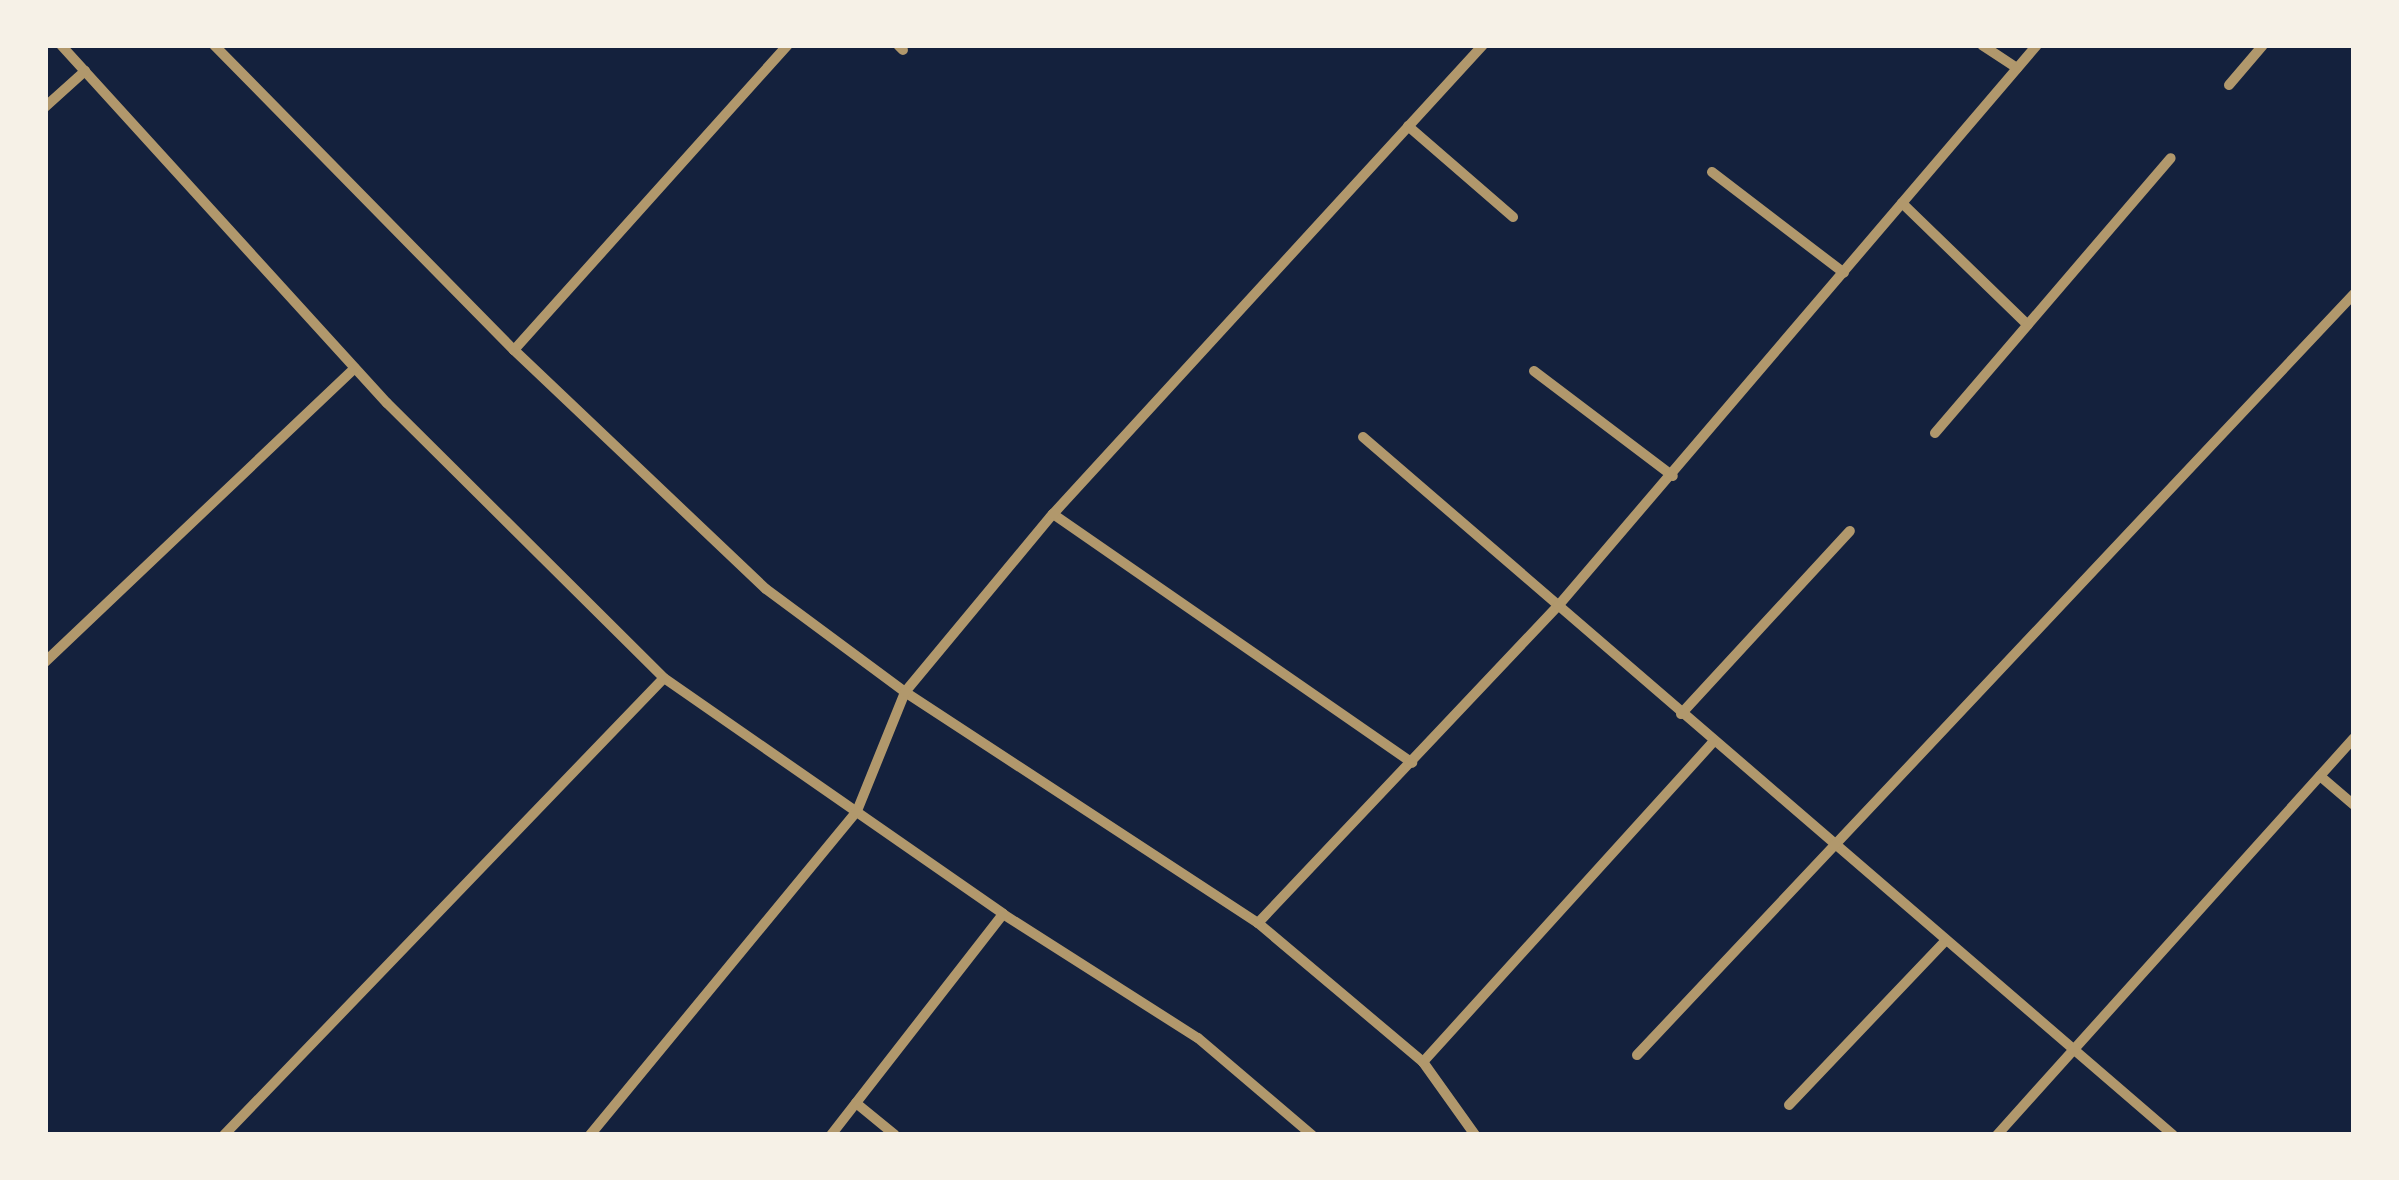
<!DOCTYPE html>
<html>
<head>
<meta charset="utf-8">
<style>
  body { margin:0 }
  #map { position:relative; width:2399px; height:1180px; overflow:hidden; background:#14213d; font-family:"PT Sans Narrow",sans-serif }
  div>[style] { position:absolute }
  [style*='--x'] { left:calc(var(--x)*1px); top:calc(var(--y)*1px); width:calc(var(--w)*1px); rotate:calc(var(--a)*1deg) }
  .minor>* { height:10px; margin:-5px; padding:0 5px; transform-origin:5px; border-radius:5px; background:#b1986c }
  span { translate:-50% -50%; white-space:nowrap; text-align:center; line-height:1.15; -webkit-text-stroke:10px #f6f1e7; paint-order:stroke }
  .frame { position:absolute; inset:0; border:48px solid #f6f1e7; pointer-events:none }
</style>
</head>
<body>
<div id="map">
  <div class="minor">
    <div style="--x:61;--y:45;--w:484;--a:47.7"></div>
    <div style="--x:387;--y:403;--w:390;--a:44.8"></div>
    <div style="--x:664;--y:678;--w:413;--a:34.8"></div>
    <div style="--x:1003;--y:914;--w:231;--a:32.5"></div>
    <div style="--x:1198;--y:1038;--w:150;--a:40.4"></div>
    <div style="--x:214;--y:45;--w:428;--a:45.5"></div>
    <div style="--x:514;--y:350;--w:347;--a:43.5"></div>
    <div style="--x:766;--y:589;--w:173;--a:36.5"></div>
    <div style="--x:905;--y:692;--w:422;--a:33.2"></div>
    <div style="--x:1258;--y:923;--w:216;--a:40.1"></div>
    <div style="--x:1423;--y:1062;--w:90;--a:54.5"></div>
    <div style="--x:898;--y:45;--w:7;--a:45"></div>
    <div style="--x:1982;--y:45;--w:42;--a:33.3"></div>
    <div style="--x:2229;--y:85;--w:52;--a:-49.6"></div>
    <div style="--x:45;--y:107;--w:54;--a:-42"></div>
    <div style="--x:1408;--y:126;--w:139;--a:40.9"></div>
    <div style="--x:1712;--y:172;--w:166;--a:37.4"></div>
    <div style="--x:1902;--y:203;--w:175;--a:44.1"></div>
    <div style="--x:514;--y:350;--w:410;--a:-48.1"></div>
    <div style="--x:1534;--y:371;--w:174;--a:37.1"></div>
    <div style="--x:1935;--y:433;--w:362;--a:-49.4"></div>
    <div style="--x:1363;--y:437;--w:1069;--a:40.75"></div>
    <div style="--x:1053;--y:514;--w:437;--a:34.7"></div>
    <div style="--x:45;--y:662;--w:427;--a:-43.5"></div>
    <div style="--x:1681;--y:714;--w:249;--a:-47.3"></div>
    <div style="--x:2320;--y:776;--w:45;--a:40.5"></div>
    <div style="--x:1258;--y:923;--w:436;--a:-46.6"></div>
    <div style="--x:1558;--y:606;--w:738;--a:-49.51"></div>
    <div style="--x:1637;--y:1055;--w:1046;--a:-46.71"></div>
    <div style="--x:1423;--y:1062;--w:432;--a:-47.8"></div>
    <div style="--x:856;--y:1103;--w:50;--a:39.4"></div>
    <div style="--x:1789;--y:1105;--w:226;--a:-46.4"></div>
    <div style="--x:224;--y:1135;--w:634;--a:-46.09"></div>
    <div style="--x:590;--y:1135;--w:420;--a:-50.5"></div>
    <div style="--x:857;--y:811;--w:128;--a:-68"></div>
    <div style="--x:905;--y:692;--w:231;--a:-50.3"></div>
    <div style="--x:1053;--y:514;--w:636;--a:-47.48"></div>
    <div style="--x:831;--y:1135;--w:280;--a:-52.1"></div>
    <div style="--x:1997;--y:1135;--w:534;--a:-48.04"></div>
  </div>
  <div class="frame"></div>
</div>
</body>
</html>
